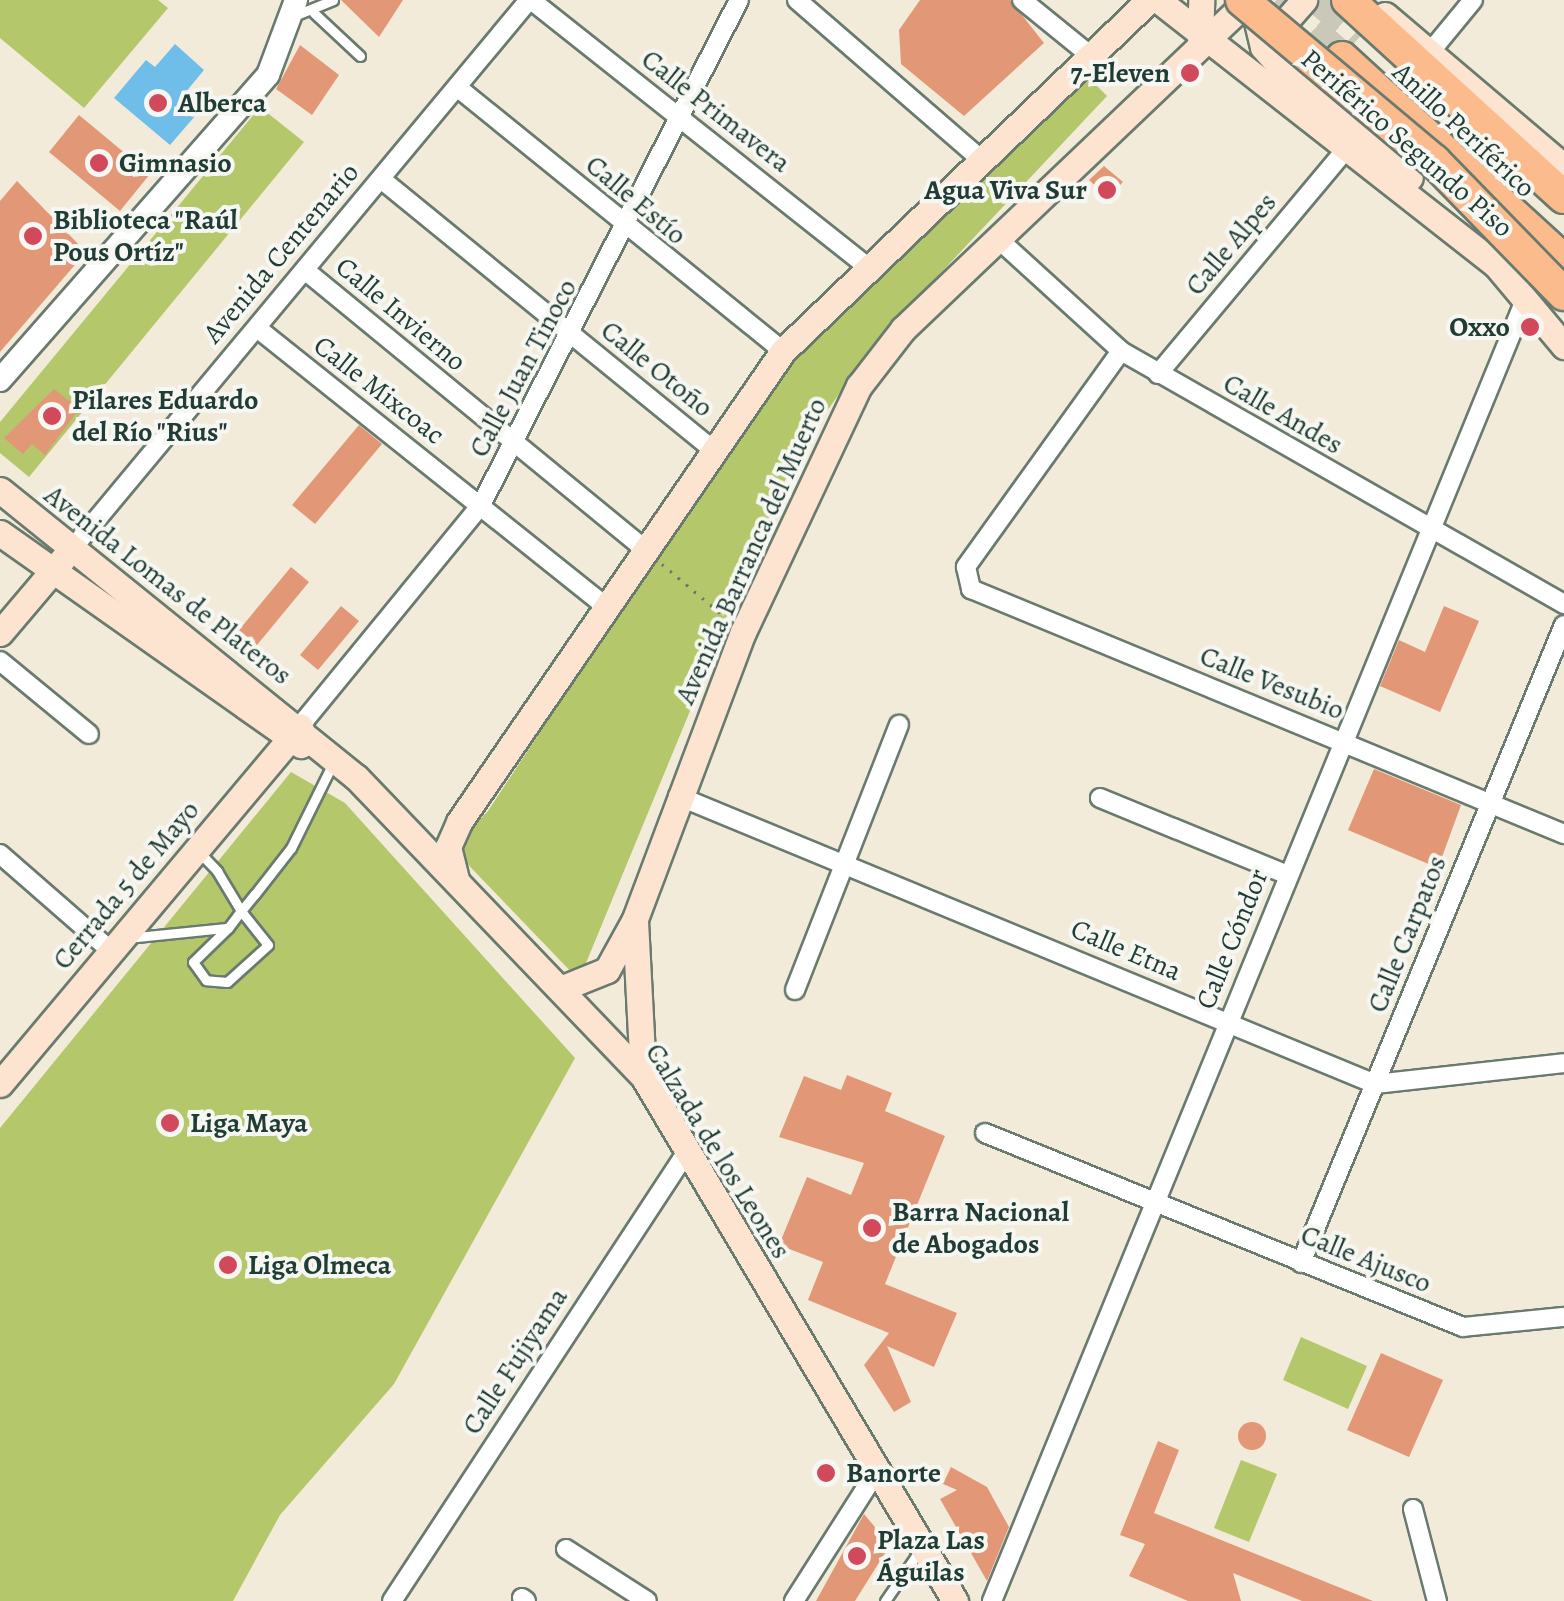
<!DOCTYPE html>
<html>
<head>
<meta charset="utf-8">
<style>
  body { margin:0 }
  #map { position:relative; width:1564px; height:1601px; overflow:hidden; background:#f3ebda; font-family:Alegreya,serif }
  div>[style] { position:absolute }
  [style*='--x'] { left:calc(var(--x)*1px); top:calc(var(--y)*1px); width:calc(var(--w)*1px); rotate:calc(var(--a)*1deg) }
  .green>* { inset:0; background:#b4c76a }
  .water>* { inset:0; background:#6ebee9 }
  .building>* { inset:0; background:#e29777 }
  .round { border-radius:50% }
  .motorway-tunnel>* { height:32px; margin-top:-16px; transform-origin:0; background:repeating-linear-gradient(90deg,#c9c8b9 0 32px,transparent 0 48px) }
  .path>* { height:2.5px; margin-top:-1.25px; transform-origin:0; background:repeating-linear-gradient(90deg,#697a6e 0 2.5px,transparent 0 10.5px) }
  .roads { filter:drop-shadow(2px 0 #697a6e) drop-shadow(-2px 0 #697a6e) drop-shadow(0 2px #697a6e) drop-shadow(0 -2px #697a6e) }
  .service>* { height:9px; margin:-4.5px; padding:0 4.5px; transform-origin:4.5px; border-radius:4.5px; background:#fff }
  .minor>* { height:18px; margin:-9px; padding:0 9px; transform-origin:9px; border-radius:9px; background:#fff }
  .tertiary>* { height:22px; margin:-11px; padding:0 11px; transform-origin:11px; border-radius:11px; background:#fff }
  .secondary>* { height:25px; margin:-12.5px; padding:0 12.5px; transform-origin:12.5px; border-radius:12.5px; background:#fde4d1 }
  .motorway>* { height:32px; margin:-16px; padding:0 16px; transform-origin:16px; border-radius:16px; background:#fbbb8d }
  .bridges { filter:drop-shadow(2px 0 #697a6e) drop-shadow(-2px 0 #697a6e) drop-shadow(0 2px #697a6e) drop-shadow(0 -2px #697a6e) }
  .motorway-bridge>* { height:32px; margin:-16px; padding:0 16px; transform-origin:16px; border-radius:16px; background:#fbbb8d }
  .dots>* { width:28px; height:28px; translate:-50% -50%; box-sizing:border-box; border:5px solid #f6f6f2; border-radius:50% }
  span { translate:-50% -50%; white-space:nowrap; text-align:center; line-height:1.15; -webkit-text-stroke:8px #f6f6f2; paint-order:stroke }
  .poi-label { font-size:28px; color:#1f3d34; font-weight:700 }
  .right { translate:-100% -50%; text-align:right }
  .left { translate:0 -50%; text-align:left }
  .street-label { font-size:28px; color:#1f3d34 }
</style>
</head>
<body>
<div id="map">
  <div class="green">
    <div style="clip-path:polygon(0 0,158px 0,168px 8px,84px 108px,0 38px)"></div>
    <div style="clip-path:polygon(1090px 79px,1107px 96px,872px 346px,794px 459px,579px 980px,452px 848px,488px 811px,774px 377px,871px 273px)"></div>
    <div style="clip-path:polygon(260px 107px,304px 142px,29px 477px,0 453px,0 422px)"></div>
    <div style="clip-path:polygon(291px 772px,345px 803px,575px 1058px,394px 1384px,280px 1515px,233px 1601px,0 1601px,0 1128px)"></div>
    <div style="clip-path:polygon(1301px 1337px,1367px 1366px,1348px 1409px,1283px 1380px)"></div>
    <div style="clip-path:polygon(1241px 1460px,1277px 1474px,1249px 1542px,1214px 1528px)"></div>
  </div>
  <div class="water">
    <div style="clip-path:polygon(175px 44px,204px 70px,185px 93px,202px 108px,170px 145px,114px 98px,146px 60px,155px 67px)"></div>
  </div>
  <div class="building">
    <div style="clip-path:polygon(341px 0,403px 0,379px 37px)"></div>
    <div style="clip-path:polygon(920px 0,1010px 0,1044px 43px,964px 116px,901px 64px,899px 30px)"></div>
    <div style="clip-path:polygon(300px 45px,339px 75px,312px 115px,276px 89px)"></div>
    <div style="clip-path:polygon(79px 115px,150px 174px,120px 211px,49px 152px)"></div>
    <div style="clip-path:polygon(1104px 166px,1123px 182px,1108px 198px,1089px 180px)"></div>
    <div style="clip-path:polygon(17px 181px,86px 252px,0 352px,0 201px)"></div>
    <div style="clip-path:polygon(54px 389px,79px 409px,45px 455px,32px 444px,23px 454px,4px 438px)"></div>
    <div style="clip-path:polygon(359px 425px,382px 444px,315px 524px,292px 505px)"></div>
    <div style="clip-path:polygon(291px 567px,309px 582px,257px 645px,239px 630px)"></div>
    <div style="clip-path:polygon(341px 606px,359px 621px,318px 670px,300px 655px)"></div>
    <div style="clip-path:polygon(1444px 606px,1479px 621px,1440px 712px,1380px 686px,1399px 640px,1425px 652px)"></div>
    <div style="clip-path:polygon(1374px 769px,1461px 805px,1438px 868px,1348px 830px)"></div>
    <div style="clip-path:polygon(847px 1075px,892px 1093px,885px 1111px,945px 1136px,885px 1284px,957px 1313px,934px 1367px,887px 1346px,911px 1402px,894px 1412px,864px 1365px,889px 1333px,808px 1300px,823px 1262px,779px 1245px,807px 1177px,851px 1195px,864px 1163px,779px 1137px,804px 1076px,841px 1090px)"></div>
    <div style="clip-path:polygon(1381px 1353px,1443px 1380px,1409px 1457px,1347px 1430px)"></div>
    <div class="round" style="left:1238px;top:1422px;width:28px;height:28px"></div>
    <div style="clip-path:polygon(1158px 1441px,1179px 1450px,1154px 1513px,1373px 1601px,1302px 1601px,1233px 1573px,1241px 1601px,1188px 1601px,1129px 1576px,1145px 1544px,1120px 1535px)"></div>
    <div style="clip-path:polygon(951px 1467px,987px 1487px,1009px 1527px,987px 1581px,940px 1499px,957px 1490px,943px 1484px)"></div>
    <div style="clip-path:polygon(864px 1514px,890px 1545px,855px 1601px,816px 1601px)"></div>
  </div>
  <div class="motorway-tunnel">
    <div style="--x:1276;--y:0;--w:88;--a:41.3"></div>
    <div style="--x:1320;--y:0;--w:54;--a:40.5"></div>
  </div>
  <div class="path">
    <div style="--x:662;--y:564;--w:82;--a:40.1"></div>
  </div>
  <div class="roads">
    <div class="service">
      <div style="--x:314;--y:13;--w:63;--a:43.1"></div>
      <div style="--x:296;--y:15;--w:40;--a:-22"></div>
      <div style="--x:198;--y:851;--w:28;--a:46"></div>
      <div style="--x:217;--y:871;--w:47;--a:59"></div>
      <div style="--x:241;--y:911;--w:43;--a:51.5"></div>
      <div style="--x:268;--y:945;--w:55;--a:137.9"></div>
      <div style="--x:227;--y:982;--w:21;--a:-175"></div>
      <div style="--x:206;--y:980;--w:22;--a:-126"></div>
      <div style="--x:193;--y:962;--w:49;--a:-44.2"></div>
      <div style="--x:228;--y:928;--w:21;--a:-53"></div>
      <div style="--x:241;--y:911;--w:22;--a:-51"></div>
      <div style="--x:255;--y:894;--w:58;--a:-52"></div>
      <div style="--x:291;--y:848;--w:97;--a:-63.7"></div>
      <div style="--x:127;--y:938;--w:100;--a:-5.8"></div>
      <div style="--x:885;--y:1601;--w:62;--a:-55.5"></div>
    </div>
    <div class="minor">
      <div style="--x:531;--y:0;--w:429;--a:38.4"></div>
      <div style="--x:797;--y:0;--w:238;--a:40.9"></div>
      <div style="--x:1022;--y:0;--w:89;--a:39.1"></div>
      <div style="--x:1431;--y:51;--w:66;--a:-50.5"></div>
      <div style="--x:457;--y:87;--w:419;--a:39"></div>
      <div style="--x:381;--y:179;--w:427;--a:39.2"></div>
      <div style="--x:997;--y:238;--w:168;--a:42.3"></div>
      <div style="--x:1121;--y:351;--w:510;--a:29.73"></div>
      <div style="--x:306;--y:271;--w:440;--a:39.4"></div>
      <div style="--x:257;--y:328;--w:448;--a:38.6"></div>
      <div style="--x:1121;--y:351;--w:266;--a:125.7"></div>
      <div style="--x:966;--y:567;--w:23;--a:77"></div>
      <div style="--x:971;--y:589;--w:642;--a:22.45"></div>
      <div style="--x:1158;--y:374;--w:293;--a:-50.1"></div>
      <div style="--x:72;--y:549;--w:714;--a:-50.23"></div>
      <div style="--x:0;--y:661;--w:115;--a:39.4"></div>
      <div style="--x:300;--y:726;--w:286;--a:-50.7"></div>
      <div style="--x:481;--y:505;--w:567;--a:-62.94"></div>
      <div style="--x:678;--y:796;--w:754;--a:22.45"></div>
      <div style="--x:1375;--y:1084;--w:190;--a:-6.3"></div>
      <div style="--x:1100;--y:798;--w:203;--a:22.3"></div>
      <div style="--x:0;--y:854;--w:146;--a:41.1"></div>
      <div style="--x:795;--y:990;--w:285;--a:-68.6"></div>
      <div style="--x:985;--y:1133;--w:516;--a:22.09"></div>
      <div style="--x:1463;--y:1327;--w:101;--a:-5.7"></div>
      <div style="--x:1301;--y:1263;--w:690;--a:-67.6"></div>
      <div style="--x:1413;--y:1509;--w:95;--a:75.4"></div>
      <div style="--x:566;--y:1549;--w:96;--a:32.7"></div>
      <div style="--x:522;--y:1598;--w:5;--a:37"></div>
      <div style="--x:392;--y:1601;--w:536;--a:-56.73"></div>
      <div style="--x:794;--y:1601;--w:156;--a:-57.5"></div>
      <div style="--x:992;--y:1601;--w:1406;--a:-67.72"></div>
    </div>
    <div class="tertiary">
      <div style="--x:0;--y:380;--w:406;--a:-48.7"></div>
      <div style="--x:268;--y:75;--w:80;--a:-69.5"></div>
    </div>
    <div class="secondary">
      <div style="--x:1158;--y:0;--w:429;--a:38.1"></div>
      <div style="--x:1496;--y:265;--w:106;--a:50"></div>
      <div style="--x:1253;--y:5;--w:43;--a:76.6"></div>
      <div style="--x:1263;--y:47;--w:23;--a:49"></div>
      <div style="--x:1278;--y:64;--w:174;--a:40.8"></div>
      <div style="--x:1385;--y:15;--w:235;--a:40.3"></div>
      <div style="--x:1200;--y:38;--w:38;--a:-88"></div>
      <div style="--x:1268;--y:41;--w:55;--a:-48.7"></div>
      <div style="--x:0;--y:490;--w:457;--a:38.9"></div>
      <div style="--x:356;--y:777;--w:414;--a:46.2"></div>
      <div style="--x:643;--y:1076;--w:611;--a:59.28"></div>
      <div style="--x:0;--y:533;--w:368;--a:35.2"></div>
      <div style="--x:0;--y:633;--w:96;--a:-49.7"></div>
      <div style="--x:456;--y:879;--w:33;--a:-104"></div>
      <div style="--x:448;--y:847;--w:27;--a:-66"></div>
      <div style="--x:459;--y:822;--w:572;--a:-55.48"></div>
      <div style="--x:783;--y:351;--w:507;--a:-43.8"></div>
      <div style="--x:635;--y:921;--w:155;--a:87"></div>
      <div style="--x:565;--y:987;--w:45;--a:-22"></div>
      <div style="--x:607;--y:970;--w:58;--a:-61.2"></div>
      <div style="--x:635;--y:919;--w:307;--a:-69.4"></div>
      <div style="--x:743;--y:632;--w:272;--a:-64.8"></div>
      <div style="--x:859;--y:386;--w:72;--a:-52.3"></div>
      <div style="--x:903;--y:329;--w:477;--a:-43.6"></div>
      <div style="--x:0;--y:1084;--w:467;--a:-50"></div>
    </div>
    <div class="motorway">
      <div style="--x:1348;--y:0;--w:292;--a:42.4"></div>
      <div style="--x:1342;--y:58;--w:301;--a:42.4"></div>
    </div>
  </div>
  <div class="bridges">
    <div class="motorway-bridge">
      <div style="--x:1242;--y:0;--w:251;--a:40"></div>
      <div style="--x:1434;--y:161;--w:186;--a:45.7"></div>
    </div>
  </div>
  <div class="dots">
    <div style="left:1190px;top:73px;background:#d1495b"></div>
    <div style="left:158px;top:103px;background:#d1495b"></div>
    <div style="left:99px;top:163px;background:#d1495b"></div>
    <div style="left:1107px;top:190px;background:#d1495b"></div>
    <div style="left:33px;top:236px;background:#d1495b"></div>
    <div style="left:1530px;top:327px;background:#d1495b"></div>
    <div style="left:52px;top:416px;background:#d1495b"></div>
    <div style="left:170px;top:1123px;background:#d1495b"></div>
    <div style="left:872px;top:1228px;background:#d1495b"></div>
    <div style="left:228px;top:1265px;background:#d1495b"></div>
    <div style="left:826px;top:1473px;background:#d1495b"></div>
    <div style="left:857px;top:1556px;background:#d1495b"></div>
  </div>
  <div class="poi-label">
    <span class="right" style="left:1170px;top:73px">7-Eleven</span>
    <span class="left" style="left:178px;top:103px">Alberca</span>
    <span class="left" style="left:119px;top:163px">Gimnasio</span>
    <span class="right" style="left:1087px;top:190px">Agua Viva Sur</span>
    <span class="left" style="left:53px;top:236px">Biblioteca "Raúl<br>Pous Ortíz"</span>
    <span class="right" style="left:1510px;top:327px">Oxxo</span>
    <span class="left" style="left:72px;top:416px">Pilares Eduardo<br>del Río "Rius"</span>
    <span class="left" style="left:190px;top:1123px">Liga Maya</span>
    <span class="left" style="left:892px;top:1228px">Barra Nacional<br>de Abogados</span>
    <span class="left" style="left:248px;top:1265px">Liga Olmeca</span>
    <span class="left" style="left:846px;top:1473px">Banorte</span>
    <span class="left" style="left:877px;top:1556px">Plaza Las<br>Águilas</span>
  </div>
  <div class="street-label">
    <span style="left:716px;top:111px;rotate:38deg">Calle Primavera</span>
    <span style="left:1464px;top:130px;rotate:43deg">Anillo Periférico</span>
    <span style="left:1407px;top:143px;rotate:41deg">Periférico Segundo Piso</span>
    <span style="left:636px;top:200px;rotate:40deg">Calle Estío</span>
    <span style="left:1231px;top:244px;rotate:-50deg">Calle Alpes</span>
    <span style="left:281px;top:253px;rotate:-50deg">Avenida Centenario</span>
    <span style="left:401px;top:314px;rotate:40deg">Calle Invierno</span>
    <span style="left:523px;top:368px;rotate:-62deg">Calle Juan Tinoco</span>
    <span style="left:657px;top:369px;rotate:39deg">Calle Otoño</span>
    <span style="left:379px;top:390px;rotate:38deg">Calle Mixcoac</span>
    <span style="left:1283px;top:414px;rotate:30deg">Calle Andes</span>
    <span style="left:751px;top:551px;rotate:-66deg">Avenida Barranca del Muerto</span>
    <span style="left:168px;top:585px;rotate:38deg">Avenida Lomas de Plateros</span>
    <span style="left:1272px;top:683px;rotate:22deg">Calle Vesubio</span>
    <span style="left:126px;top:885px;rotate:-50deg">Cerrada 5 de Mayo</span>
    <span style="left:1407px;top:934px;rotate:-68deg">Calle Carpatos</span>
    <span style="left:1232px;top:939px;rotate:-68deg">Calle Cóndor</span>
    <span style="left:1126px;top:950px;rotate:23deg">Calle Etna</span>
    <span style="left:718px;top:1151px;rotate:58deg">Calzada de los Leones</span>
    <span style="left:1366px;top:1259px;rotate:22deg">Calle Ajusco</span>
    <span style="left:515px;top:1361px;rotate:-57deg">Calle Fujiyama</span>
  </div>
</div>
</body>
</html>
